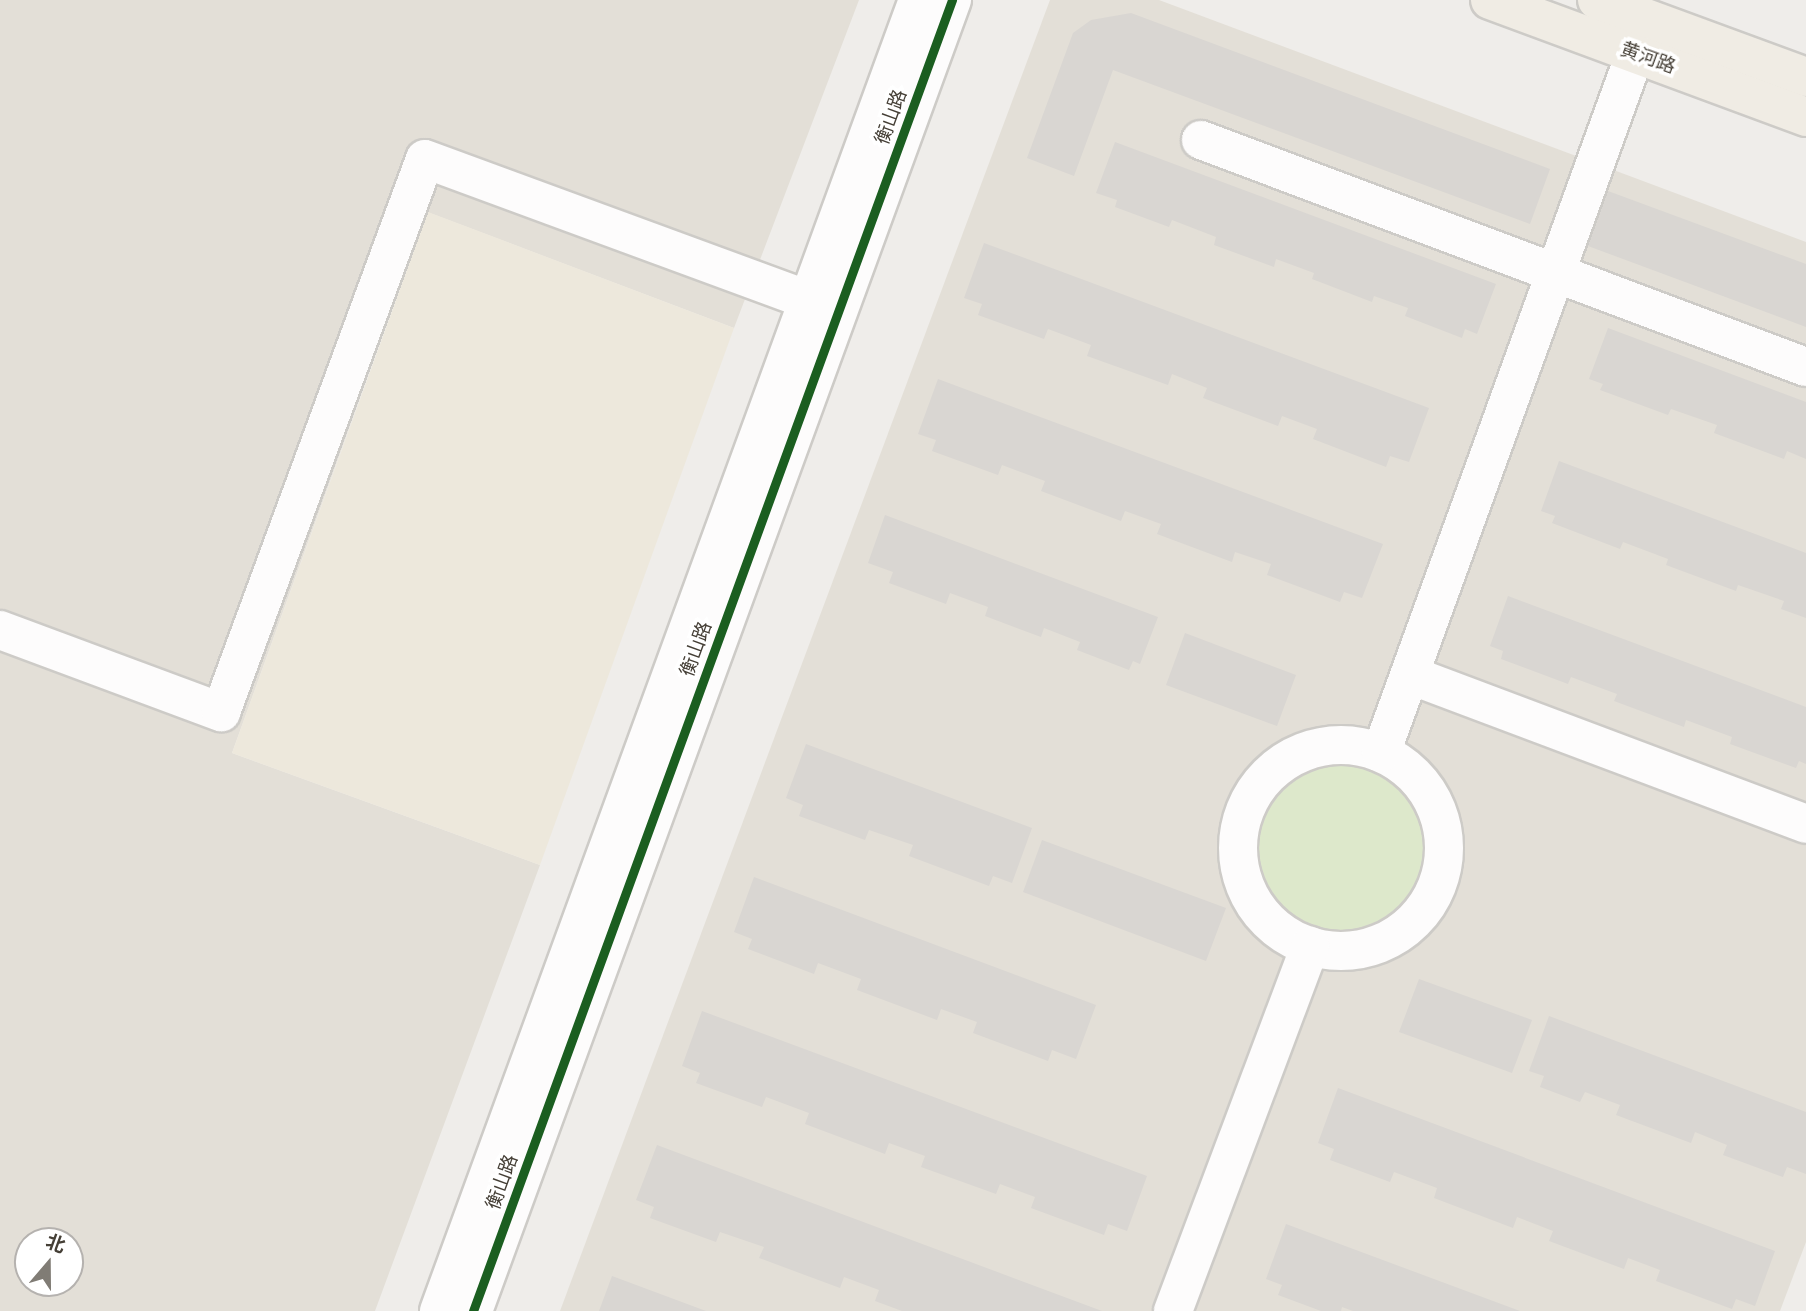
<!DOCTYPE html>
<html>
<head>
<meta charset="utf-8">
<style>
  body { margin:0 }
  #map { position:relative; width:1806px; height:1311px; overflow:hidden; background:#efedea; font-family:Montserrat,"Noto Sans SC",sans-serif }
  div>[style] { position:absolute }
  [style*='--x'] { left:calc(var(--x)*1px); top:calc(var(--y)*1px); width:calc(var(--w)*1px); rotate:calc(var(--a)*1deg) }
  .residential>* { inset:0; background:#e3dfd7 }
  .education>* { inset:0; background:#ede8dc }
  .green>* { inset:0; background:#dde8cb }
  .round { border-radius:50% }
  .building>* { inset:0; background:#d9d6d2 }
  .roads { filter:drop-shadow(2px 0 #cdcbc7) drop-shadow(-2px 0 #cdcbc7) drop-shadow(0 2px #cdcbc7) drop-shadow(0 -2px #cdcbc7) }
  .minor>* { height:38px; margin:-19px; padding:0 19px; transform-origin:19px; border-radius:19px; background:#fdfcfc }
  .minor>.ring { margin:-19px; padding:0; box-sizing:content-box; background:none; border:38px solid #fdfcfc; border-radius:50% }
  .major>* { height:38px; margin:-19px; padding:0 19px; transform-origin:19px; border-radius:19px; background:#f0ece4 }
  .cycleway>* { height:9px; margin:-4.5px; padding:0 4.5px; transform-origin:4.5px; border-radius:4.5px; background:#1b5e20 }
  span { translate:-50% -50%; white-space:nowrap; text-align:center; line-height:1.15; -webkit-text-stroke:7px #fff; paint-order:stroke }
  .street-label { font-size:19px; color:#453f36 }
  .north { position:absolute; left:14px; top:1227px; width:70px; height:70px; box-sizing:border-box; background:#fff; border:2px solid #b5b2af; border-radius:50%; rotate:20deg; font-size:19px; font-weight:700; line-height:28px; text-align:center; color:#453f36 }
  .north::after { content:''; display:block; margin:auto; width:24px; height:32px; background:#807c75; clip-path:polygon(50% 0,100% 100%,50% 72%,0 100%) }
</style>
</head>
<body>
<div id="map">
  <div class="residential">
    <div style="clip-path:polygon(evenodd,0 0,859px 0,734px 328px,427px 212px,232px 753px,540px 865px,375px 1311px,0 1311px,0 0,28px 1241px,70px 1241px,70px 1283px,28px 1283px,28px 1241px)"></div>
    <div style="clip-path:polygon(1050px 0,1159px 0,1806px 242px,1806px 1242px,1780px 1311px,560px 1311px)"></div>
  </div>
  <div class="education">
    <div style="clip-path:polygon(428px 212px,734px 328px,540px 865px,232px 753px)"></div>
  </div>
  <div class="green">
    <div class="round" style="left:1258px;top:764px;width:168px;height:168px"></div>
  </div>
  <div class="building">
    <div style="clip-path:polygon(1131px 13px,1550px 169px,1530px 224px,1113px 70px,1074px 176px,1027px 158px,1073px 33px,1091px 20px)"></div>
    <div style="clip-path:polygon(1115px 142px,1496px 284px,1477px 334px,1465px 329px,1462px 338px,1405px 316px,1408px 308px,1374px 296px,1372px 302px,1312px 279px,1314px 273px,1276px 259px,1274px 267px,1214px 245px,1216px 237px,1172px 220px,1169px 227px,1115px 207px,1117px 200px,1096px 193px)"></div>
    <div style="clip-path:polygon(1608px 191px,1806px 264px,1806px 327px,1588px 246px)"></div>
    <div style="clip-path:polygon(984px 243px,1429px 408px,1409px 462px,1390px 456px,1386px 467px,1313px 439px,1317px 429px,1282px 416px,1278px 426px,1203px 398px,1207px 388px,1172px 374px,1168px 385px,1087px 356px,1091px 345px,1048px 329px,1044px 339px,978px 315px,982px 304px,964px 298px)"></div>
    <div style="clip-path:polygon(1608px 328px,1806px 402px,1806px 459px,1787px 451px,1784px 459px,1714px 433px,1717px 425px,1671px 409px,1668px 415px,1600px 390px,1603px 384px,1589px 379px)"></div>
    <div style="clip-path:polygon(938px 379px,1383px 544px,1362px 598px,1344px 592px,1340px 602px,1267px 575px,1271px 564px,1235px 552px,1232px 562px,1157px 534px,1161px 524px,1125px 511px,1121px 521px,1041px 491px,1045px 481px,1002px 465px,998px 475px,932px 451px,936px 440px,918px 434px)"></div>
    <div style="clip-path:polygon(1559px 461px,1806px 553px,1806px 618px,1781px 609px,1784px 601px,1738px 585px,1736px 591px,1666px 565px,1668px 559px,1623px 542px,1620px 549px,1552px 523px,1555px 516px,1541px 511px)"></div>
    <div style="clip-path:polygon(885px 515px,1158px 617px,1140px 664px,1133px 661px,1129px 670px,1077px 650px,1080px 642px,1044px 628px,1041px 637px,985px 616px,988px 607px,950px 593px,946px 604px,889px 583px,893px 572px,868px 563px)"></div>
    <div style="clip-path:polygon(1508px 596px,1806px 707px,1806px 764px,1799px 761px,1796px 768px,1730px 744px,1732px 737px,1686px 720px,1684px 727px,1614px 701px,1617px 694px,1571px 677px,1568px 684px,1501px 659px,1503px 651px,1490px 646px)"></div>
    <div style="clip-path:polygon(1185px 633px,1296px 675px,1277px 726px,1166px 685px)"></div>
    <div style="clip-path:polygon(806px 744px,1032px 828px,1012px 883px,993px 876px,989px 886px,909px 856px,913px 845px,869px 830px,865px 840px,799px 816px,803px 805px,786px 798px)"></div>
    <div style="clip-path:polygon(1042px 840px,1226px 908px,1206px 961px,1023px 892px)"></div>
    <div style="clip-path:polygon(754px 877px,1096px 1005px,1076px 1059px,1052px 1050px,1048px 1061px,973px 1033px,977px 1022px,941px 1009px,937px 1020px,857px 990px,861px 979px,818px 963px,814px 974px,748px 949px,752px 939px,734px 932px)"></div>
    <div style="clip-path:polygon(1419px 979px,1532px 1020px,1512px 1073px,1399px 1032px)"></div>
    <div style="clip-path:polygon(702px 1011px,1147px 1176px,1127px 1231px,1108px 1224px,1104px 1235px,1031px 1208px,1035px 1197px,1000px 1184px,996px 1194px,921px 1167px,925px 1156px,889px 1143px,885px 1154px,805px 1124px,809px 1113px,766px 1097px,762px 1107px,696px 1083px,700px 1073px,682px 1066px)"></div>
    <div style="clip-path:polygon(1549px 1016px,1806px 1112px,1806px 1174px,1787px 1167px,1783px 1177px,1723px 1155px,1727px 1145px,1695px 1132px,1691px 1143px,1616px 1115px,1620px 1105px,1585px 1092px,1580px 1102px,1540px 1087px,1544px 1076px,1529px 1071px)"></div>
    <div style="clip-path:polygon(1338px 1088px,1775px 1251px,1755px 1306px,1736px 1299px,1732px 1309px,1656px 1281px,1660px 1270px,1628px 1258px,1624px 1269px,1549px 1241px,1553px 1231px,1517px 1217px,1513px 1228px,1434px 1198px,1437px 1188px,1394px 1172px,1390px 1182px,1330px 1160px,1334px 1149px,1318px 1143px)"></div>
    <div style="clip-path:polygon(657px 1145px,1102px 1311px,902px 1311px,875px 1301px,879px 1290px,844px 1277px,840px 1288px,759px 1258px,764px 1247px,720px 1232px,716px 1242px,650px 1218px,654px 1207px,636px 1200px)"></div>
    <div style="clip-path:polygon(1286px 1224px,1520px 1311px,1353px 1311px,1342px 1307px,1341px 1311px,1321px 1311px,1278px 1295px,1282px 1285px,1266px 1279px)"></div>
    <div style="clip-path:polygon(612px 1276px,706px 1311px,599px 1311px)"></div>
  </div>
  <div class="roads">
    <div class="minor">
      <div style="--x:1201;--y:140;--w:646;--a:20.57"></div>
      <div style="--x:0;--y:630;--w:236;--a:20.4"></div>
      <div style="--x:221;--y:712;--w:589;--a:-69.75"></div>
      <div style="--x:425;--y:159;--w:408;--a:20.2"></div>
      <div style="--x:1410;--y:675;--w:423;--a:20.6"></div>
      <div class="ring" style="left:1238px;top:745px;width:168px;height:168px"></div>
      <div style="--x:1381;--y:753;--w:744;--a:-70.03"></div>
      <div style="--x:439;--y:1311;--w:1396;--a:-69.93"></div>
      <div style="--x:473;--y:1311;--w:1396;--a:-69.93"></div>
      <div style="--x:1173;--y:1311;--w:390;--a:-69.4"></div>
    </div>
    <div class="major">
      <div style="--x:1490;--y:0;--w:337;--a:20.3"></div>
      <div style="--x:1597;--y:0;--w:223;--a:20.2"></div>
    </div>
  </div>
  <div class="cycleway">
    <div style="--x:473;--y:1311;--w:1396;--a:-69.93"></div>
  </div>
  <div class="street-label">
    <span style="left:1648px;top:58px;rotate:20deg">黄河路</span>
    <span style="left:891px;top:117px;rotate:-70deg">衡山路</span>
    <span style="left:696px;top:649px;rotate:-70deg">衡山路</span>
    <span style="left:502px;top:1182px;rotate:-70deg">衡山路</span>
  </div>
  <div class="north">北</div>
</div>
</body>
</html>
